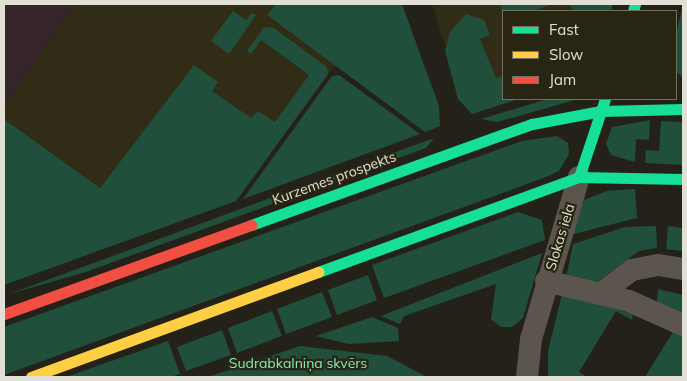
<!DOCTYPE html>
<html>
<head>
<meta charset="utf-8">
<style>
  body { margin:0 }
  #map { position:relative; width:687px; height:381px; overflow:hidden; background:#242218; font-family:Mulish,sans-serif }
  div>[style] { position:absolute }
  [style*='--x'] { left:calc(var(--x)*1px); top:calc(var(--y)*1px); width:calc(var(--w)*1px); rotate:calc(var(--a)*1deg) }
  .built>* { inset:0; background:#312c15 }
  .industrial>* { inset:0; background:#362528 }
  .green>* { inset:0; background:#20503b }
  .street>* { height:22px; margin:-11px; padding:0 11px; transform-origin:11px; border-radius:11px; background:#5c554e }
  .fast>* { height:11px; margin:-5.5px; padding:0 5.5px; transform-origin:5.5px; border-radius:5.5px; background:#16e098 }
  .slow>* { height:11px; margin:-5.5px; padding:0 5.5px; transform-origin:5.5px; border-radius:5.5px; background:#ffcf43 }
  .jam>* { height:11px; margin:-5.5px; padding:0 5.5px; transform-origin:5.5px; border-radius:5.5px; background:#f24e42 }
  span { translate:-50% -50%; white-space:nowrap; text-align:center; line-height:1.15; -webkit-text-stroke:4.5px #292513; paint-order:stroke }
  .street-label { font-size:14px; color:#e2e0d5 }
  .park-label { font-size:14px; color:#85ebbd }
  .frame { position:absolute; inset:0; border:5px solid #e2e0d5; pointer-events:none }
  .legend { position:absolute; left:502px; top:10px; width:175px; height:90px; box-sizing:border-box; background:#292513; border:1px solid #737061; margin:0; padding:6px 9px; list-style:none; font-size:15px; color:#e2e0d5 }
  .legend li { display:flex; align-items:center; gap:10px; height:25px }
  .legend b { width:25px; border:1px solid #737061 }
</style>
</head>
<body>
<div id="map">
  <div class="built">
    <div style="clip-path:polygon(76px 4px,276px 4px,267px 15px,335px 65px,277px 145px,184px 78px,100px 188px,4px 119px,4px 107px)"></div>
    <div style="clip-path:polygon(432px 4px,609px 4px,607px 11px,503px 11px,503px 82px,462px 98px)"></div>
  </div>
  <div class="industrial">
    <div style="clip-path:polygon(4px 4px,76px 4px,4px 107px)"></div>
  </div>
  <div class="green">
    <div style="clip-path:polygon(276px 4px,402px 4px,439px 106px,440px 126px,425px 132px,267px 15px)"></div>
    <div style="clip-path:polygon(500px 4px,553px 4px,532px 11px,503px 11px,503px 17px)"></div>
    <div style="clip-path:polygon(570px 4px,613px 4px,611px 11px,573px 11px)"></div>
    <div style="clip-path:polygon(683px 4px,683px 77px,676px 72px,676px 35px)"></div>
    <div style="clip-path:polygon(233px 11px,246px 20px,252px 13px,256px 15px,229px 54px,211px 41px)"></div>
    <div style="clip-path:polygon(466px 14px,484px 20px,490px 35px,480px 39px,496px 78px,503px 76px,503px 99px,519px 99px,472px 114px,458px 99px,445px 51px,450px 32px)"></div>
    <div style="clip-path:polygon(264px 27px,274px 28px,327px 67px,328px 74px,236px 201px,4px 285px,4px 119px,100px 188px,194px 65px,218px 82px,212px 91px,251px 118px,258px 111px,275px 122px,309px 75px,261px 40px,251px 54px,247px 51px)"></div>
    <div style="clip-path:polygon(339px 75px,420px 134px,243px 199px,332px 76px)"></div>
    <div style="clip-path:polygon(548px 99px,578px 99px,497px 122px,481px 119px)"></div>
    <div style="clip-path:polygon(650px 120px,649px 140px,636px 139px,635px 162px,611px 155px,606px 144px,612px 127px)"></div>
    <div style="clip-path:polygon(661px 121px,683px 122px,683px 165px,645px 163px,646px 150px,659px 151px)"></div>
    <div style="clip-path:polygon(557px 136px,568px 143px,569px 154px,559px 171px,546px 177px,4px 375px,4px 327px,522px 141px)"></div>
    <div style="clip-path:polygon(434px 138px,426px 148px,86px 272px,9px 294px)"></div>
    <div style="clip-path:polygon(635px 189px,637px 218px,570px 235px,584px 200px,607px 191px)"></div>
    <div style="clip-path:polygon(518px 212px,542px 220px,545px 240px,384px 298px,372px 265px)"></div>
    <div style="clip-path:polygon(656px 226px,657px 248px,639px 251px,597px 282px,566px 278px,573px 244px,625px 227px)"></div>
    <div style="clip-path:polygon(668px 226px,683px 228px,683px 251px,666px 249px)"></div>
    <div style="clip-path:polygon(542px 253px,523px 318px,512px 327px,501px 327px,491px 319px,496px 284px,404px 316px,400px 324px,381px 316px)"></div>
    <div style="clip-path:polygon(368px 275px,377px 300px,337px 315px,328px 290px)"></div>
    <div style="clip-path:polygon(658px 289px,683px 295px,683px 316px,657px 302px)"></div>
    <div style="clip-path:polygon(322px 292px,332px 317px,286px 334px,277px 309px)"></div>
    <div style="clip-path:polygon(562px 294px,633px 314px,632px 320px,616px 311px,579px 372px,587px 377px,548px 377px,548px 351px)"></div>
    <div style="clip-path:polygon(272px 311px,282px 336px,237px 353px,228px 328px)"></div>
    <div style="clip-path:polygon(372px 317px,398px 328px,399px 341px,349px 344px,316px 336px)"></div>
    <div style="clip-path:polygon(222px 330px,231px 355px,186px 371px,177px 347px)"></div>
    <div style="clip-path:polygon(673px 332px,683px 334px,683px 377px,645px 377px)"></div>
    <div style="clip-path:polygon(168px 341px,180px 374px,170px 377px,66px 377px)"></div>
    <div style="clip-path:polygon(300px 346px,387px 356px,427px 377px,208px 377px)"></div>
  </div>
  <div class="street">
    <div style="--x:546;--y:281;--w:85;--a:13.5"></div>
    <div style="--x:629;--y:301;--w:59;--a:24"></div>
    <div style="--x:600;--y:294;--w:40;--a:-37"></div>
    <div style="--x:632;--y:270;--w:26;--a:-11"></div>
    <div style="--x:658;--y:265;--w:25;--a:9"></div>
    <div style="--x:527;--y:377;--w:38;--a:-84"></div>
    <div style="--x:531;--y:339;--w:169;--a:-73.5"></div>
  </div>
  <div class="fast">
    <div style="--x:633;--y:11;--w:7;--a:-74"></div>
    <div style="--x:579;--y:177;--w:82;--a:-71.6"></div>
    <div style="--x:251;--y:225;--w:299;--a:-19.8"></div>
    <div style="--x:532;--y:124;--w:70;--a:-10.7"></div>
    <div style="--x:601;--y:111;--w:82;--a:-1.4"></div>
    <div style="--x:318;--y:272;--w:278;--a:-20"></div>
    <div style="--x:579;--y:177;--w:104;--a:1.1"></div>
  </div>
  <div class="slow">
    <div style="--x:31;--y:377;--w:306;--a:-20.1"></div>
  </div>
  <div class="jam">
    <div style="--x:4;--y:314;--w:263;--a:-19.8"></div>
  </div>
  <div class="street-label">
    <span style="left:334px;top:178px;rotate:-20deg">Kurzemes prospekts</span>
    <span style="left:560px;top:237px;rotate:-73deg">Slokas iela</span>
  </div>
  <div class="park-label">
    <span style="left:298px;top:363px">Sudrabkalniņa skvērs</span>
  </div>
  <div class="frame"></div>
  <ul class="legend">
  <li><b style="height:6px;background:#16e098"></b>Fast</li>
  <li><b style="height:6px;background:#ffcf43"></b>Slow</li>
  <li><b style="height:6px;background:#f24e42"></b>Jam</li>
  </ul>
</div>
</body>
</html>
